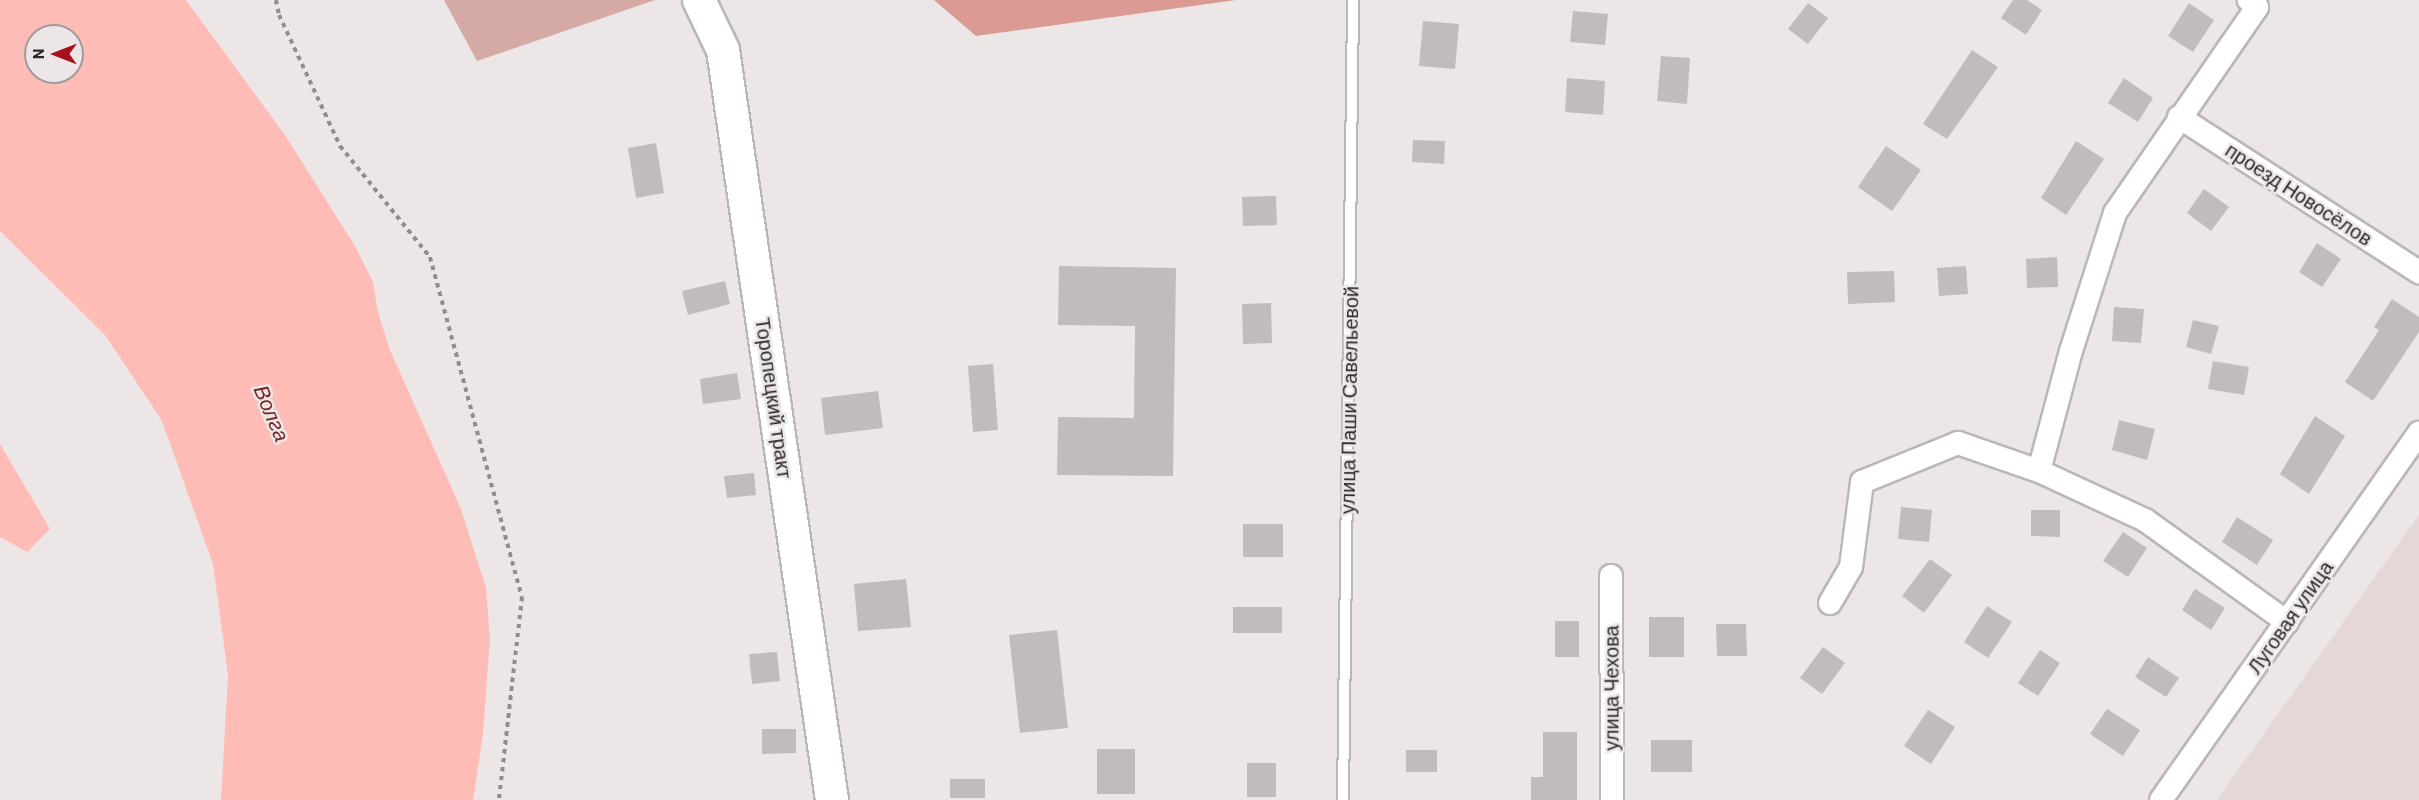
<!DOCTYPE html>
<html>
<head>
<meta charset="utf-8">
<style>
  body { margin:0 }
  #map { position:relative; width:2419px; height:800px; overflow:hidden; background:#ece7e6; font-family:Barlow,sans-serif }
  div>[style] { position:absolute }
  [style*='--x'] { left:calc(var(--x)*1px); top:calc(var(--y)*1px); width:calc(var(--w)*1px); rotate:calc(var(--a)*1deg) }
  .built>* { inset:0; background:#e5d7d6 }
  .green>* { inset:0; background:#d5aaa5 }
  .forest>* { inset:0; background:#db9a94 }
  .water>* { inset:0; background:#ffbcb6 }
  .building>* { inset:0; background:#c1bcbb }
  .path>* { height:4px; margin-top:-2px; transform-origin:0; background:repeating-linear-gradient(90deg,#908d8c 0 4.5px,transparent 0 9px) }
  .roads { filter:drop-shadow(2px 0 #bcb7b7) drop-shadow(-2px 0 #bcb7b7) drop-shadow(0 2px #bcb7b7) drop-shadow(0 -2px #bcb7b7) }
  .service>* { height:10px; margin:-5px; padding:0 5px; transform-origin:5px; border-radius:5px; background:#fff }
  .minor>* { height:22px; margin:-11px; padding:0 11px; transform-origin:11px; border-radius:11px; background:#fff }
  .secondary>* { height:32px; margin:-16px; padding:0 16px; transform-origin:16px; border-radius:16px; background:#fff }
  span { translate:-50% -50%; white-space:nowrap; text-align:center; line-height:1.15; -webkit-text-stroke:5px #ece7e6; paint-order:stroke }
  .street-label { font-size:20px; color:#2c2a2a }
  .water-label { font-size:21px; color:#732624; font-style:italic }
  .north { position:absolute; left:24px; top:24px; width:60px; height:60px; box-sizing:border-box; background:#ece7e6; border:2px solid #9f9b9b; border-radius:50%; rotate:270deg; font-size:16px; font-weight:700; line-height:24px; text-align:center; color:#2c2a2a }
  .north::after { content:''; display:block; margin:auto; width:21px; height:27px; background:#a7111d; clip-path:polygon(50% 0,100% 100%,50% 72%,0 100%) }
</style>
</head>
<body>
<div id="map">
  <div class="built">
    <div style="clip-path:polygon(2419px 515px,2419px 800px,2217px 800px)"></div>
  </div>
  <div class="green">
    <div style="clip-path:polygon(444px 0,655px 0,477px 61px)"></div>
  </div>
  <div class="forest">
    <div style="clip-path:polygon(934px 0,1236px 0,976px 36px)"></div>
  </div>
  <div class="water">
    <div style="clip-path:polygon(evenodd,0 0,186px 0,285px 135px,355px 246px,373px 282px,378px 312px,390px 350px,461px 509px,486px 588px,490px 639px,483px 734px,473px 800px,221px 800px,228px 675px,213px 564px,162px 421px,105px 335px,0 231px,0 0,36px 36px,72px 36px,72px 72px,36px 72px,36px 36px)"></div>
    <div style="clip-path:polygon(0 444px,50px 529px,27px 552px,0 537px)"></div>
  </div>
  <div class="building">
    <div style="clip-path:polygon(2013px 0,2027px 0,2042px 10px,2026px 35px,2001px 18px)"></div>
    <div style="clip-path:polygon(1808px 3px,1828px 18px,1808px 44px,1788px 29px)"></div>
    <div style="clip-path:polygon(2189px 3px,2214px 20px,2193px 52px,2168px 36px)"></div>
    <div style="clip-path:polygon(1573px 11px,1608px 14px,1605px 45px,1570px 42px)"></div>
    <div style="clip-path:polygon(1423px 21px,1459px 24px,1455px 69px,1419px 66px)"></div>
    <div style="clip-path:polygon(1972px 50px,1998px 67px,1947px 139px,1923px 124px)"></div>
    <div style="clip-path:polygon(1661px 56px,1690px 58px,1687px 104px,1657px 101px)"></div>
    <div style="clip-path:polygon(1567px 78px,1605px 81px,1603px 115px,1565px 112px)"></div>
    <div style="clip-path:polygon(2124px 78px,2153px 98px,2138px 122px,2108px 103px)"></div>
    <div style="clip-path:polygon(1413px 140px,1445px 141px,1444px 164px,1412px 162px)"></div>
    <div style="clip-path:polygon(2076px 141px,2104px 159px,2066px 215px,2041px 198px)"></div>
    <div style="clip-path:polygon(656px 143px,664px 193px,636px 198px,628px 148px)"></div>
    <div style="clip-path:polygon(1886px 146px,1921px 170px,1892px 211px,1858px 187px)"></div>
    <div style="clip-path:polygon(2204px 189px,2229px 207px,2211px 231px,2187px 213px)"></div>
    <div style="clip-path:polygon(1276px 196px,1277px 225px,1243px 226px,1242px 197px)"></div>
    <div style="clip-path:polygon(2317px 243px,2341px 259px,2322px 287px,2299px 272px)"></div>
    <div style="clip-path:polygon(2057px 257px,2058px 287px,2027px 288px,2026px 259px)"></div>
    <div style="clip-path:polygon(1059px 266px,1176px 268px,1173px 476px,1057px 475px,1058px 417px,1134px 418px,1135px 326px,1058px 325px)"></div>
    <div style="clip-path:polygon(1966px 266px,1968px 294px,1939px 296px,1937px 268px)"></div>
    <div style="clip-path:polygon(1894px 271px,1895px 302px,1848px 304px,1847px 272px)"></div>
    <div style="clip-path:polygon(725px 281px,730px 304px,688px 315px,682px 291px)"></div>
    <div style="clip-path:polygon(2392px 299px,2419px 317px,2419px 332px,2373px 401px,2345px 382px,2379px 330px,2374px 327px)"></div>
    <div style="clip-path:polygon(1271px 303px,1272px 343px,1243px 344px,1242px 304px)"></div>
    <div style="clip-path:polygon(2114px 307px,2144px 309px,2141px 343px,2112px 341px)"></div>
    <div style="clip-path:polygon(2193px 320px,2219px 326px,2211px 354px,2186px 347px)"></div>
    <div style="clip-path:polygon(2213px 361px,2249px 367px,2244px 395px,2208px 389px)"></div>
    <div style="clip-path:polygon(993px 364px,998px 430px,973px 432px,968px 366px)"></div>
    <div style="clip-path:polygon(737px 373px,741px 399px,703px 404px,700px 379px)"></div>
    <div style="clip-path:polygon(878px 391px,883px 428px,825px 435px,821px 398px)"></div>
    <div style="clip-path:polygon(2315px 416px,2345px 436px,2309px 494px,2280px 474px)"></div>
    <div style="clip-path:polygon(2119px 420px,2155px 429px,2147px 460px,2112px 450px)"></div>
    <div style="clip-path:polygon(754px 473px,756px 495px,727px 498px,724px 476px)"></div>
    <div style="clip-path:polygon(1901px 507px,1932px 510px,1929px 542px,1898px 539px)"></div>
    <div style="clip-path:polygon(2031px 510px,2060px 510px,2060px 537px,2031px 536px)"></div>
    <div style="clip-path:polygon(2237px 517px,2273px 540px,2257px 565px,2222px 542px)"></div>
    <div style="clip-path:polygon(1243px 524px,1283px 524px,1283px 557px,1243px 557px)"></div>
    <div style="clip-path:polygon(2123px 532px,2147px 548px,2128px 577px,2103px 561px)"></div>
    <div style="clip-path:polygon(1930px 559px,1952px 575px,1924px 613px,1902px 596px)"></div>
    <div style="clip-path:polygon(906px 579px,911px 627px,858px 631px,854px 584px)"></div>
    <div style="clip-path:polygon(2195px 589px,2225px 608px,2211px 630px,2182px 610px)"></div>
    <div style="clip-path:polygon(1987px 606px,2012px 622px,1988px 658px,1964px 642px)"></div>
    <div style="clip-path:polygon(1233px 607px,1282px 607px,1282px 633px,1233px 633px)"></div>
    <div style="clip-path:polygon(1649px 617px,1684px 617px,1684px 657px,1649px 657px)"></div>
    <div style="clip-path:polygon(1555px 621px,1579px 621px,1579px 657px,1555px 657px)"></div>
    <div style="clip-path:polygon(1716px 624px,1746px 624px,1747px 656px,1717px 656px)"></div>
    <div style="clip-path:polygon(1057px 630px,1068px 728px,1020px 733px,1009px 635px)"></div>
    <div style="clip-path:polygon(1823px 647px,1845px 663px,1822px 694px,1800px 678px)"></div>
    <div style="clip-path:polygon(2040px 650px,2060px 663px,2038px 696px,2018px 683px)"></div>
    <div style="clip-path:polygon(777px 652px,780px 681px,752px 684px,749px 654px)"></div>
    <div style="clip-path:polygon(2148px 657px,2179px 678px,2166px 697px,2135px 677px)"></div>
    <div style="clip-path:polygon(2107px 709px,2140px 730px,2123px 756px,2090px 734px)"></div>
    <div style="clip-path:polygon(1928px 710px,1955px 727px,1931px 764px,1904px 746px)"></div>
    <div style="clip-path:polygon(762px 729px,796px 729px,796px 753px,762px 754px)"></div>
    <div style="clip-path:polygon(1543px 732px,1577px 732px,1577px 800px,1531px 800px,1531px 777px,1543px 777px)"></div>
    <div style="clip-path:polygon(1651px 740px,1692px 740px,1692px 772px,1651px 772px)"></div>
    <div style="clip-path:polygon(1097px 749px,1135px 749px,1135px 794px,1097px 794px)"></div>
    <div style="clip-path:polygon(1406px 750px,1437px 750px,1437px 772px,1406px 772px)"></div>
    <div style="clip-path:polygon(1247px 763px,1276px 763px,1276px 797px,1247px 797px)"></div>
    <div style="clip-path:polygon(950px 779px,985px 779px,985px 798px,950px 798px)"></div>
  </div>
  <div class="path">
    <div style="--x:276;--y:0;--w:15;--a:79"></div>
    <div style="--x:279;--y:15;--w:145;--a:65"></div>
    <div style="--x:340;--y:146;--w:143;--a:51"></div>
    <div style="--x:430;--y:257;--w:352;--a:74.9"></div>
    <div style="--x:522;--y:597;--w:204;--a:96.5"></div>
  </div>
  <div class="roads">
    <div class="service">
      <div style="--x:1343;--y:800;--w:800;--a:-89.28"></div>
    </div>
    <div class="minor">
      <div style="--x:2179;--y:117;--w:286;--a:32.9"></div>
      <div style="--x:2039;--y:471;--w:117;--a:24.8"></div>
      <div style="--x:2145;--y:520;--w:175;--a:35.7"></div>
      <div style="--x:1611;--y:576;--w:224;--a:89.7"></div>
      <div style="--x:1830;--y:603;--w:42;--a:-59.7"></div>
      <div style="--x:1851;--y:567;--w:86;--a:-82.6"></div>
      <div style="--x:1862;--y:482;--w:104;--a:-22.1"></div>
      <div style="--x:1958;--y:443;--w:86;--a:19.1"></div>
      <div style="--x:2039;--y:471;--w:124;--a:-75.1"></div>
      <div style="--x:2071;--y:351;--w:145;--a:-72.3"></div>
      <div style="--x:2115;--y:213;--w:250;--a:-55.4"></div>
      <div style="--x:2257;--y:7;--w:11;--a:-139"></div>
      <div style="--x:2161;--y:800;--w:449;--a:-54.9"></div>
    </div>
    <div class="secondary">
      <div style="--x:699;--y:0;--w:55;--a:64.4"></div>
      <div style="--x:723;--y:50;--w:758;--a:81.73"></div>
    </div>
  </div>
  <div class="street-label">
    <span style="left:2299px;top:194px;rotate:33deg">проезд Новосёлов</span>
    <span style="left:774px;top:398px;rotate:82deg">Торопецкий тракт</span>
    <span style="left:1349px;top:400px;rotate:-89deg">улица Паши Савельевой</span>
    <span style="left:2290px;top:617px;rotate:-55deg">Луговая улица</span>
    <span style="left:1611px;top:688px;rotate:-90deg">улица Чехова</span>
  </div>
  <div class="water-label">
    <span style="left:272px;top:413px;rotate:67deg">Волга</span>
  </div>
  <div class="north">N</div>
</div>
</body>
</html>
